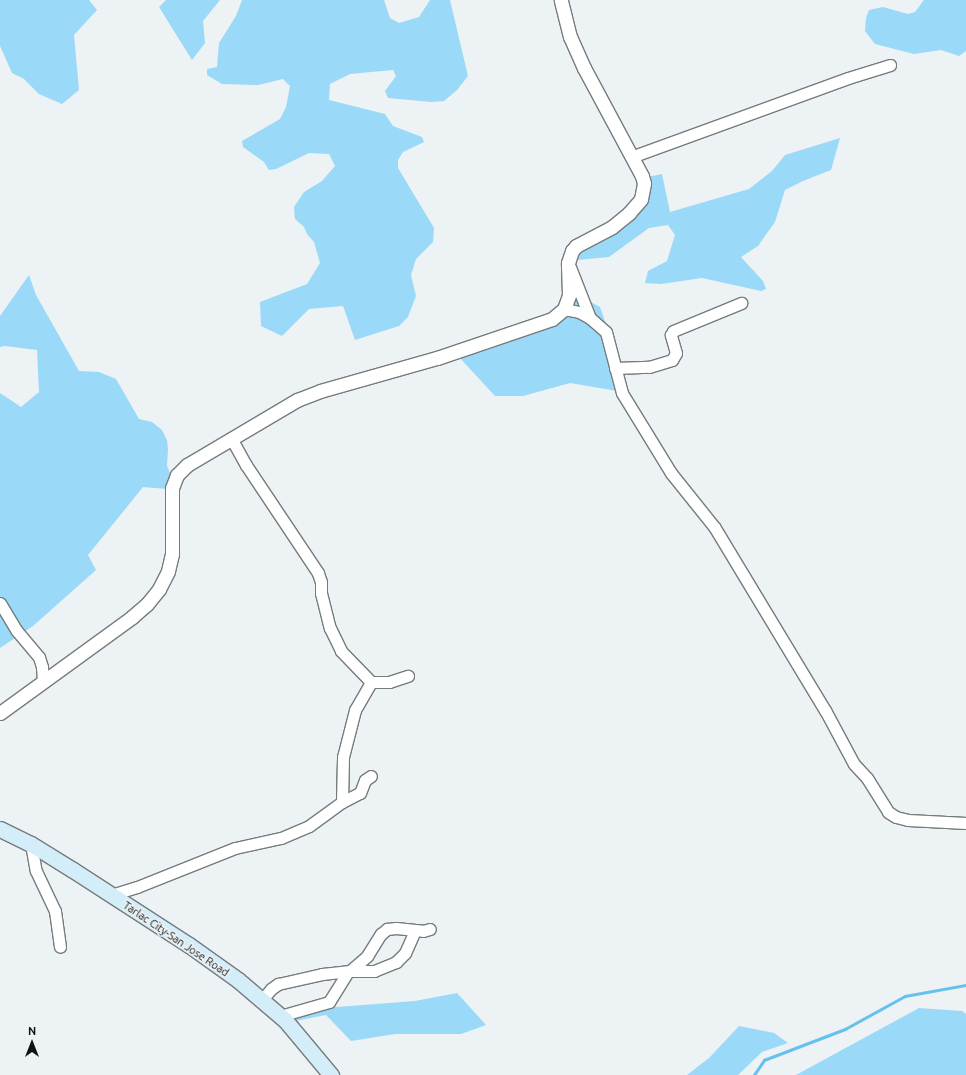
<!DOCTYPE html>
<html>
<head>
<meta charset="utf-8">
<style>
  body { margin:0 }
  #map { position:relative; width:966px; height:1075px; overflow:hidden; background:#edf2f4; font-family:Ubuntu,sans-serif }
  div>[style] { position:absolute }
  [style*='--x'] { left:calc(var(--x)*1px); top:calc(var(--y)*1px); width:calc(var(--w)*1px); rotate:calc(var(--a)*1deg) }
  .green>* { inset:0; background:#9bd9f8 }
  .stream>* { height:2.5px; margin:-1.25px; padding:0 1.25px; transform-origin:1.25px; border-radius:1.25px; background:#66c1ec }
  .roads { filter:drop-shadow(1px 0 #767b7d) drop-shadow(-1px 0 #767b7d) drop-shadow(0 1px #767b7d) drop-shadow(0 -1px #767b7d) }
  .minor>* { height:11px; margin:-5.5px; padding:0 5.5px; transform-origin:5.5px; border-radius:5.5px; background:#fff }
  .tertiary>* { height:13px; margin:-6.5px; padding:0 6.5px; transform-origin:6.5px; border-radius:6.5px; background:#fff }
  .secondary>* { height:15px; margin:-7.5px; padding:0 7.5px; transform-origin:7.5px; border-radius:7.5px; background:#d3edf9 }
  span { translate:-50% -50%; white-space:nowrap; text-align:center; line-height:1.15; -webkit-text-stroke:3px #edf2f4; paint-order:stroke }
  .street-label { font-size:11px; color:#101112 }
  .north { position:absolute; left:12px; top:1023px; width:40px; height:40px; -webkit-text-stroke:3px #edf2f4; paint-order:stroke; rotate:0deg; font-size:11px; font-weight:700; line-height:16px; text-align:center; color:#101112 }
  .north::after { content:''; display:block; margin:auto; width:14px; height:18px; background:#101112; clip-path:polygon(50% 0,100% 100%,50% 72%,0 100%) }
</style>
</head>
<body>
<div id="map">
  <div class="green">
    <div style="clip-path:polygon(0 0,89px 0,97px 10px,74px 35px,79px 90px,62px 104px,39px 94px,24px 79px,12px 73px,0 46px)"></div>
    <div style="clip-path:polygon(166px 0,220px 0,203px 21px,205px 43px,192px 60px,159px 7px)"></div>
    <div style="clip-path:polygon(242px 0,384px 0,390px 18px,399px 23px,419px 17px,430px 0,450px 0,468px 76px,457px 90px,444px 101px,431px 102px,388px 98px,385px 91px,396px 76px,393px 70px,350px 74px,330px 84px,329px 100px,385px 114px,393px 126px,422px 137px,424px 142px,403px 152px,398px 160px,398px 168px,434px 228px,433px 242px,416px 259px,411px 275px,416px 296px,408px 317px,399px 326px,355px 340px,343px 306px,309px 309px,282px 336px,261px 326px,260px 302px,307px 284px,320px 263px,314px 242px,307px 234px,304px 227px,295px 219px,294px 207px,304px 192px,322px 181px,335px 166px,329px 154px,309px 153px,276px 169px,269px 170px,264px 162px,243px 147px,242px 141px,280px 119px,286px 107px,290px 86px,283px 79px,258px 85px,222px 84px,207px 75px,207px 69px,217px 67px,219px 43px,236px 16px)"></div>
    <div style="clip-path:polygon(924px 0,966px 0,966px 51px,959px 56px,941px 50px,914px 54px,875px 44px,865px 31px,866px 18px,869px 10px,883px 7px,908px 14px,915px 12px)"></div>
    <div style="clip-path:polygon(840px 138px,831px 170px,803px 181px,785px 190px,775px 222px,758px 246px,741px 257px,763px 281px,766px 289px,761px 291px,702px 278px,661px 284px,645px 283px,648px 271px,667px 261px,675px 235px,668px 225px,649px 228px,609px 257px,577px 260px,583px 249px,618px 227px,647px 177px,662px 174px,670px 212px,749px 189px,772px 171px,785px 155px)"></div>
    <div style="clip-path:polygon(29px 275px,36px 295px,79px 371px,99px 372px,116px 379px,139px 419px,152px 422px,162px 430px,167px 440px,168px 449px,167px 466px,172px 477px,167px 489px,143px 487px,88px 555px,96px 570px,33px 626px,0 648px,0 393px,21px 407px,39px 392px,37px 350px,5px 346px,0 347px,0 316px)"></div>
    <div style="clip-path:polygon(574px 293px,600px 307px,607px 327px,617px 391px,570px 383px,523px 396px,495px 396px,459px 357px,490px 349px,556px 324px,569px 314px)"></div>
    <div style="clip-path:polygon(457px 993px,486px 1025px,461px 1034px,395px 1034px,351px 1041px,326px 1015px,295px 1021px,285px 1011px,415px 1001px)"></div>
    <div style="clip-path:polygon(919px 1008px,962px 1011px,966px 1014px,966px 1075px,796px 1075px)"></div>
    <div style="clip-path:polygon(739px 1026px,774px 1033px,788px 1043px,762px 1052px,738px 1075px,687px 1075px,709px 1058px)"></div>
  </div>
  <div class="stream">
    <div style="--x:754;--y:1075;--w:18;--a:-56"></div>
    <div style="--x:764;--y:1060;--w:87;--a:-20.9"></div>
    <div style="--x:845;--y:1029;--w:68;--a:-28.8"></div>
    <div style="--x:905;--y:996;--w:62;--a:-10.2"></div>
  </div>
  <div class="roads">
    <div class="minor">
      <div style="--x:631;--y:157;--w:231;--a:-20"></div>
      <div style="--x:848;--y:78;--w:44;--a:-17.2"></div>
      <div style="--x:570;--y:267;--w:55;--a:68.6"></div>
      <div style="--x:564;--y:309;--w:15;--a:11"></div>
      <div style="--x:579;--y:312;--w:13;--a:29"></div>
      <div style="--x:590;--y:318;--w:21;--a:41"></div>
      <div style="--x:606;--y:332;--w:63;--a:75.3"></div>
      <div style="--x:622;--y:393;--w:94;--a:58.5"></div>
      <div style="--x:671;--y:473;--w:70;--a:51.3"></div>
      <div style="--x:715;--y:528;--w:213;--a:58.9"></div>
      <div style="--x:825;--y:710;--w:61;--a:61.8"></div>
      <div style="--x:854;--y:764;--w:19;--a:47"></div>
      <div style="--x:867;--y:778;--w:40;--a:58"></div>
      <div style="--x:888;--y:812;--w:9;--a:32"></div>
      <div style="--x:896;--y:817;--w:12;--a:14"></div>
      <div style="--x:908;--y:820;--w:58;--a:3"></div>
      <div style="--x:615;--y:368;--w:34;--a:-2"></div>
      <div style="--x:649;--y:367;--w:24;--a:-17"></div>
      <div style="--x:672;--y:360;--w:8;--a:-60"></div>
      <div style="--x:676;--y:353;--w:19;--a:-106"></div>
      <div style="--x:671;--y:335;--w:4;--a:-63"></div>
      <div style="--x:673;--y:331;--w:74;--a:-22.4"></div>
      <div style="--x:231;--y:438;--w:31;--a:61"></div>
      <div style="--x:246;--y:465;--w:130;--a:56.3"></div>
      <div style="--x:318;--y:573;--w:9;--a:72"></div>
      <div style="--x:321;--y:582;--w:11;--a:90"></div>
      <div style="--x:321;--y:593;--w:36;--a:76"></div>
      <div style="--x:330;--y:628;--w:25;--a:64"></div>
      <div style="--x:341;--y:651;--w:43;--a:45.9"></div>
      <div style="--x:371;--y:682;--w:18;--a:0"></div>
      <div style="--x:389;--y:682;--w:20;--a:-18"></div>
      <div style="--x:0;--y:603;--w:33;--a:59"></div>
      <div style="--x:17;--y:631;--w:34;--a:50"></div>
      <div style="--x:39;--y:657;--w:10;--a:73"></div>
      <div style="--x:42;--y:667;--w:15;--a:86"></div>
      <div style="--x:342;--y:802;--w:45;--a:-88.7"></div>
      <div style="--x:343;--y:757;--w:49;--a:-75.7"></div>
      <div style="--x:355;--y:710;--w:32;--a:-60"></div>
      <div style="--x:31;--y:844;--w:27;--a:80"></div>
      <div style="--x:36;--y:871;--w:44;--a:64.6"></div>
      <div style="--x:55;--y:911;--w:36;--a:82"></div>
      <div style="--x:111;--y:895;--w:27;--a:-17"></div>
      <div style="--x:137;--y:887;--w:105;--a:-21.7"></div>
      <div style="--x:235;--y:848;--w:47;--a:-12.3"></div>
      <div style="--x:281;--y:838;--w:30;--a:-23"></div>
      <div style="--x:309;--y:826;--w:41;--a:-36"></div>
      <div style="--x:342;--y:802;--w:20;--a:-27"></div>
      <div style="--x:360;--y:793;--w:14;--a:-69"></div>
      <div style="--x:365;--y:780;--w:7;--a:-34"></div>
      <div style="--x:350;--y:971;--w:24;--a:0"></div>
      <div style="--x:374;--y:971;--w:24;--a:-22"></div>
      <div style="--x:396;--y:962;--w:13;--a:-45"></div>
      <div style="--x:405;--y:953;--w:24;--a:-66"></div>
      <div style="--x:262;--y:1000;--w:14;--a:-51"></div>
      <div style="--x:271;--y:989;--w:9;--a:-36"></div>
      <div style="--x:278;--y:984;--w:45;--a:-12.8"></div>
      <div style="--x:322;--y:974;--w:28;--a:-6"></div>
      <div style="--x:350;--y:971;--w:23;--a:-41"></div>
      <div style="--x:367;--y:956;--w:26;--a:-58"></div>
      <div style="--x:381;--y:934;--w:8;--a:-40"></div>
      <div style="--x:387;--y:929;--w:9;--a:-6"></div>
      <div style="--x:396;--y:928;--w:27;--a:6"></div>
      <div style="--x:423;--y:931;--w:7;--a:-16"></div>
      <div style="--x:280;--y:1016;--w:51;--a:-15.9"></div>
      <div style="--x:329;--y:1002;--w:34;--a:-58"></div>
    </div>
    <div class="tertiary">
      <div style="--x:0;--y:713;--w:163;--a:-36"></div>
      <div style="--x:132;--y:617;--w:20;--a:-41"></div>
      <div style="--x:147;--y:604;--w:19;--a:-51"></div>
      <div style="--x:159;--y:589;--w:20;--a:-63"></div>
      <div style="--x:168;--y:571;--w:17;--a:-77"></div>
      <div style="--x:172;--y:554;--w:66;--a:-90"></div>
      <div style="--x:172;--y:488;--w:14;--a:-69"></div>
      <div style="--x:177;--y:475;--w:14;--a:-45"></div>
      <div style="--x:187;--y:465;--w:128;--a:-30.6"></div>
      <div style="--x:297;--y:400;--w:25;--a:-21"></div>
      <div style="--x:320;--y:391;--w:122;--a:-15.8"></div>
      <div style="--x:437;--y:358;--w:121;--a:-18.7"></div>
      <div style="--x:552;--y:319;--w:16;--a:-40"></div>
      <div style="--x:564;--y:309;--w:15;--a:-70"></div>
      <div style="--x:569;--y:295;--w:32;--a:-92"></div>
      <div style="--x:568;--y:263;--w:13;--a:-72"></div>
      <div style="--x:572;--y:251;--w:6;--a:-51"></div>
      <div style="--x:576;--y:246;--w:41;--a:-27.8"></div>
      <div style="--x:612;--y:227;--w:22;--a:-39"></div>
      <div style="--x:629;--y:213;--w:18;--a:-49"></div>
      <div style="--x:641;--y:199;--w:16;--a:-79"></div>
      <div style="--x:644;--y:183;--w:7;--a:-106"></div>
      <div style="--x:642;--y:176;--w:123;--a:-118.2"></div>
      <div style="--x:584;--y:68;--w:34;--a:-114"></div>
      <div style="--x:570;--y:37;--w:38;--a:-104"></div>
    </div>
    <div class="secondary">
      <div style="--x:0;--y:829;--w:34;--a:26"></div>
      <div style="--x:31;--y:844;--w:49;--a:31.8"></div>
      <div style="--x:73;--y:870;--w:138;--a:32.9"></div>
      <div style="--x:189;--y:945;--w:60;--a:35.5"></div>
      <div style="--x:238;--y:980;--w:62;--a:40.4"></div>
      <div style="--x:285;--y:1020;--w:72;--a:50.1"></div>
    </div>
  </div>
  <div class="street-label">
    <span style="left:176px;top:939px;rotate:34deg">Tarlac City-San Jose Road</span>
  </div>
  <div class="north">N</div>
</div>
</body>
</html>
